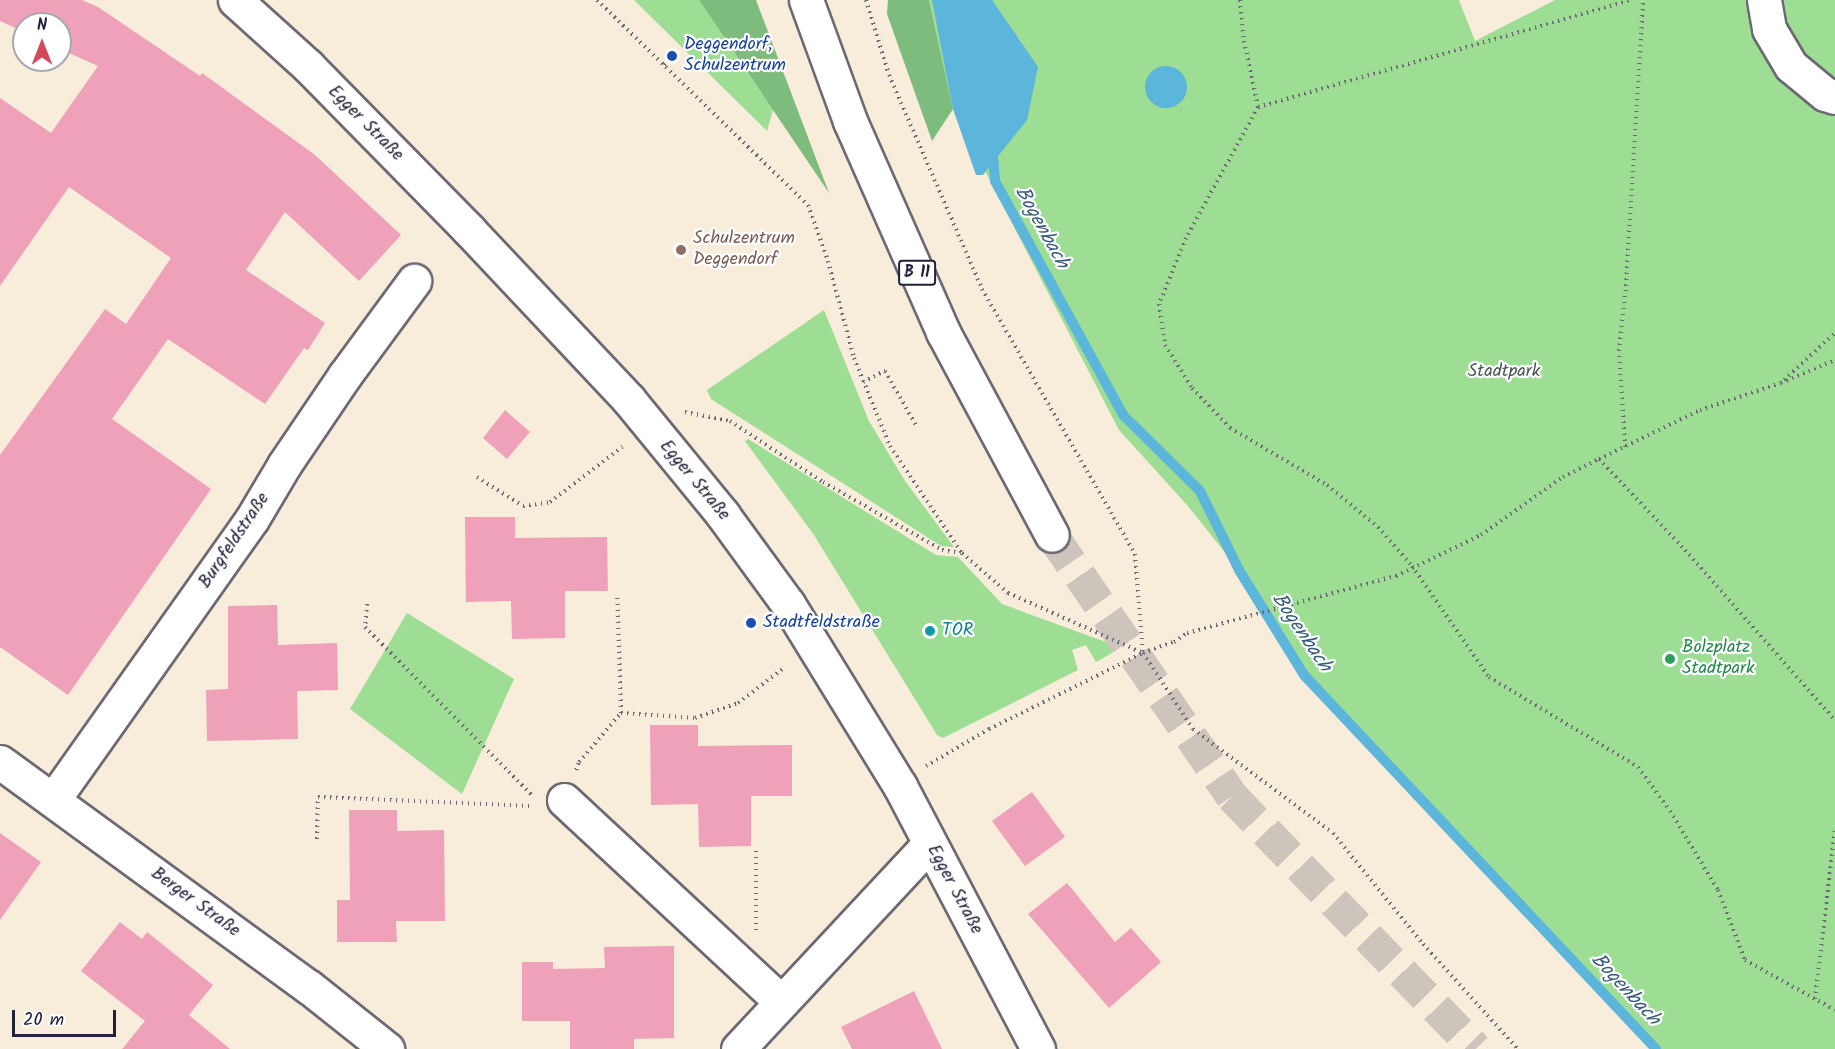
<!DOCTYPE html>
<html>
<head>
<meta charset="utf-8">
<style>
  body { margin:0 }
  #map { position:relative; width:1835px; height:1049px; overflow:hidden; background:#f8ecdb; font-family:Kalam,sans-serif }
  div>[style] { position:absolute }
  [style*='--x'] { left:calc(var(--x)*1px); top:calc(var(--y)*1px); width:calc(var(--w)*1px); rotate:calc(var(--a)*1deg) }
  .green>* { inset:0; background:#9ddd94 }
  .forest>* { inset:0; background:#7ebc7e }
  .water>* { inset:0; background:#5cb5da }
  .round { border-radius:50% }
  .stream>* { height:10px; margin:-5px; padding:0 5px; transform-origin:5px; border-radius:5px; background:#5cb5da }
  .building>* { inset:0; background:#efa1ba }
  .highway-tunnel>* { height:33px; margin-top:-16.5px; transform-origin:0; background:repeating-linear-gradient(90deg,#cdc4bb 0 33px,transparent 0 49px) }
  .path>* { height:4px; margin-top:-2px; transform-origin:0; background:repeating-linear-gradient(90deg,#6d6973 0 1.5px,transparent 0 6px) }
  .roads { filter:drop-shadow(2px 0 #6d6973) drop-shadow(-2px 0 #6d6973) drop-shadow(0 2px #6d6973) drop-shadow(0 -2px #6d6973) }
  .minor>* { height:33px; margin:-16.5px; padding:0 16.5px; transform-origin:16.5px; border-radius:16.5px; background:#fff }
  .highway>* { height:33px; margin:-16.5px; padding:0 16.5px; transform-origin:16.5px; border-radius:16.5px; background:#fff }
  .dots>* { width:16px; height:16px; translate:-50% -50%; box-sizing:border-box; border:3px solid #fff; border-radius:50% }
  span { translate:-50% -50%; white-space:nowrap; text-align:center; line-height:1.15; -webkit-text-stroke:4.5px #fff; paint-order:stroke }
  .shield-label span { padding:2px 4px; background:#fff; border:2px solid; border-radius:4px; -webkit-text-stroke-width:0 }
  .shield-label { font-size:16px; color:#22223b; font-weight:700 }
  .transit-label { font-size:18px; color:#164399 }
  .left { translate:0 -50%; text-align:left }
  .street-label { font-size:18px; color:#22223b }
  .education-label { font-size:18px; color:#785e54 }
  .park-label { font-size:18px; color:#475a56 }
  .culture-label { font-size:18px; color:#0d838f }
  .leisure-label { font-size:18px; color:#27864d }
  .water-label { font-size:20px; color:#395d7b; font-style:italic }
  .north { position:absolute; left:12px; top:12px; width:60px; height:60px; box-sizing:border-box; background:#fff; border:2px solid #a7a7b1; border-radius:50%; rotate:0deg; font-size:16px; font-weight:700; line-height:24px; text-align:center; color:#22223b }
  .north::after { content:''; display:block; margin:auto; width:21px; height:27px; background:#d1495b; clip-path:polygon(50% 0,100% 100%,50% 72%,0 100%) }
  .scale { position:absolute; left:12px; top:1010px; width:104px; height:27px; box-sizing:border-box; border:3px solid #22223b; border-top:0; padding-left:8px; font-size:18px; line-height:21px; white-space:nowrap; color:#22223b; -webkit-text-stroke:4px #fff; paint-order:stroke }
</style>
</head>
<body>
<div id="map">
  <div class="green">
    <div style="clip-path:polygon(634px 0,699px 0,773px 110px,767px 131px)"></div>
    <div style="clip-path:polygon(929px 0,1459px 0,1475px 41px,1555px 0,1835px 0,1835px 1049px,1656px 1049px,1304px 675px,1239px 570px,1187px 505px,1119px 430px,953px 109px)"></div>
    <div style="clip-path:polygon(824px 310px,869px 421px,905px 481px,954px 547px,941px 546px,711px 399px,707px 390px)"></div>
    <div style="clip-path:polygon(748px 439px,936px 555px,958px 557px,1002px 604px,1114px 645px,1112px 653px,1096px 662px,1086px 645px,1072px 650px,1078px 670px,943px 738px,937px 735px,814px 535px,745px 441px)"></div>
    <div style="clip-path:polygon(407px 613px,514px 679px,462px 794px,350px 709px)"></div>
  </div>
  <div class="forest">
    <div style="clip-path:polygon(699px 0,756px 0,829px 193px,773px 110px)"></div>
    <div style="clip-path:polygon(888px 0,929px 0,953px 109px,932px 141px,887px 14px)"></div>
  </div>
  <div class="water">
    <div style="clip-path:polygon(932px 0,992px 0,1038px 67px,1027px 120px,983px 175px,976px 175px,953px 109px)"></div>
    <div class="round" style="left:1145px;top:66px;width:42px;height:42px"></div>
  </div>
  <div class="stream">
    <div style="--x:992;--y:146;--w:35;--a:85"></div>
    <div style="--x:995;--y:181;--w:267;--a:61.3"></div>
    <div style="--x:1123;--y:415;--w:108;--a:44.6"></div>
    <div style="--x:1200;--y:491;--w:88;--a:63.7"></div>
    <div style="--x:1239;--y:570;--w:123;--a:58.2"></div>
    <div style="--x:1304;--y:675;--w:514;--a:46.74"></div>
  </div>
  <div class="building">
    <div style="clip-path:polygon(0 0,82px 0,98px 7px,200px 76px,202px 73px,315px 155px,401px 235px,359px 281px,285px 212px,246px 270px,325px 323px,308px 350px,304px 348px,265px 404px,168px 339px,112px 419px,211px 489px,68px 695px,0 647px,0 455px,105px 309px,126px 324px,171px 258px,69px 187px,0 286px,0 98px,51px 133px,98px 66px,60px 49px,60px 24px,24px 24px,24px 32px,0 21px)"></div>
    <div style="clip-path:polygon(505px 410px,530px 432px,507px 459px,483px 438px)"></div>
    <div style="clip-path:polygon(465px 517px,515px 517px,515px 538px,607px 537px,608px 591px,565px 591px,565px 638px,512px 639px,511px 601px,466px 602px)"></div>
    <div style="clip-path:polygon(277px 605px,278px 645px,337px 643px,338px 690px,297px 691px,298px 739px,207px 741px,206px 690px,228px 689px,228px 606px)"></div>
    <div style="clip-path:polygon(650px 725px,698px 725px,698px 746px,792px 745px,792px 796px,751px 796px,751px 846px,699px 847px,698px 804px,651px 805px)"></div>
    <div style="clip-path:polygon(1032px 792px,1065px 837px,1025px 866px,992px 821px)"></div>
    <div style="clip-path:polygon(349px 810px,397px 810px,397px 831px,444px 830px,445px 921px,396px 921px,397px 942px,337px 942px,337px 900px,350px 900px)"></div>
    <div style="clip-path:polygon(0 833px,41px 862px,0 920px)"></div>
    <div style="clip-path:polygon(1067px 883px,1115px 942px,1131px 928px,1161px 962px,1109px 1008px,1028px 914px)"></div>
    <div style="clip-path:polygon(120px 922px,142px 939px,147px 932px,213px 985px,189px 1015px,230px 1049px,122px 1049px,145px 1021px,81px 971px)"></div>
    <div style="clip-path:polygon(674px 946px,674px 1038px,634px 1039px,634px 1049px,570px 1049px,570px 1021px,522px 1021px,522px 962px,553px 962px,553px 969px,605px 968px,604px 947px)"></div>
    <div style="clip-path:polygon(914px 991px,942px 1049px,852px 1049px,841px 1027px)"></div>
  </div>
  <div class="highway-tunnel">
    <div style="--x:1052;--y:535;--w:317;--a:55.4"></div>
    <div style="--x:1232;--y:796;--w:351;--a:46"></div>
  </div>
  <div class="path">
    <div style="--x:597;--y:0;--w:294;--a:44.2"></div>
    <div style="--x:808;--y:205;--w:59;--a:70.3"></div>
    <div style="--x:828;--y:261;--w:100;--a:75"></div>
    <div style="--x:854;--y:358;--w:95;--a:67.8"></div>
    <div style="--x:890;--y:446;--w:129;--a:56.1"></div>
    <div style="--x:962;--y:553;--w:61;--a:41"></div>
    <div style="--x:1008;--y:593;--w:148;--a:24"></div>
    <div style="--x:866;--y:0;--w:78;--a:73"></div>
    <div style="--x:889;--y:75;--w:233;--a:66.5"></div>
    <div style="--x:982;--y:289;--w:306;--a:60"></div>
    <div style="--x:1135;--y:554;--w:99;--a:85.4"></div>
    <div style="--x:1143;--y:653;--w:91;--a:56.7"></div>
    <div style="--x:1193;--y:729;--w:174;--a:36.6"></div>
    <div style="--x:1333;--y:833;--w:143;--a:51"></div>
    <div style="--x:1423;--y:944;--w:142;--a:47.9"></div>
    <div style="--x:1240;--y:0;--w:41;--a:84.4"></div>
    <div style="--x:1244;--y:41;--w:67;--a:78"></div>
    <div style="--x:1258;--y:107;--w:149;--a:118.8"></div>
    <div style="--x:1186;--y:238;--w:71;--a:112.2"></div>
    <div style="--x:1159;--y:304;--w:41;--a:81.7"></div>
    <div style="--x:1165;--y:345;--w:51;--a:57.9"></div>
    <div style="--x:1192;--y:388;--w:55;--a:46.5"></div>
    <div style="--x:1230;--y:428;--w:113;--a:30.4"></div>
    <div style="--x:1327;--y:485;--w:66;--a:39.5"></div>
    <div style="--x:1378;--y:527;--w:52;--a:48.9"></div>
    <div style="--x:1412;--y:566;--w:135;--a:55.3"></div>
    <div style="--x:1489;--y:677;--w:174;--a:31.1"></div>
    <div style="--x:1638;--y:767;--w:54;--a:54"></div>
    <div style="--x:1670;--y:811;--w:92;--a:58.7"></div>
    <div style="--x:1718;--y:890;--w:75;--a:68.9"></div>
    <div style="--x:1745;--y:960;--w:103;--a:29.1"></div>
    <div style="--x:664;--y:65;--w:12;--a:-48"></div>
    <div style="--x:1258;--y:107;--w:387;--a:-16"></div>
    <div style="--x:1784;--y:380;--w:69;--a:-42.7"></div>
    <div style="--x:863;--y:382;--w:25;--a:-27"></div>
    <div style="--x:885;--y:371;--w:64;--a:60.3"></div>
    <div style="--x:685;--y:412;--w:46;--a:11.3"></div>
    <div style="--x:730;--y:421;--w:111;--a:33.3"></div>
    <div style="--x:823;--y:482;--w:137;--a:29.7"></div>
    <div style="--x:942;--y:550;--w:19;--a:9"></div>
    <div style="--x:1625;--y:447;--w:96;--a:-93.6"></div>
    <div style="--x:1619;--y:351;--w:65;--a:-83.9"></div>
    <div style="--x:1626;--y:286;--w:287;--a:-86.6"></div>
    <div style="--x:1599;--y:459;--w:125;--a:46.6"></div>
    <div style="--x:1685;--y:550;--w:227;--a:48.6"></div>
    <div style="--x:477;--y:477;--w:54;--a:32.2"></div>
    <div style="--x:523;--y:506;--w:27;--a:-8"></div>
    <div style="--x:550;--y:502;--w:91;--a:-37.4"></div>
    <div style="--x:367;--y:604;--w:23;--a:95"></div>
    <div style="--x:365;--y:627;--w:237;--a:45.2"></div>
    <div style="--x:621;--y:713;--w:74;--a:3.9"></div>
    <div style="--x:695;--y:718;--w:46;--a:-19.2"></div>
    <div style="--x:738;--y:703;--w:59;--a:-37.5"></div>
    <div style="--x:926;--y:766;--w:73;--a:-30.4"></div>
    <div style="--x:989;--y:729;--w:172;--a:-26.3"></div>
    <div style="--x:1143;--y:653;--w:33;--a:-20"></div>
    <div style="--x:1174;--y:642;--w:16;--a:-35"></div>
    <div style="--x:1187;--y:633;--w:217;--a:-15.3"></div>
    <div style="--x:1396;--y:576;--w:94;--a:-25.8"></div>
    <div style="--x:1481;--y:535;--w:100;--a:-35.3"></div>
    <div style="--x:1563;--y:477;--w:40;--a:-26.6"></div>
    <div style="--x:1599;--y:459;--w:112;--a:-25.9"></div>
    <div style="--x:1700;--y:410;--w:85;--a:-18.4"></div>
    <div style="--x:1781;--y:383;--w:59;--a:-23.1"></div>
    <div style="--x:576;--y:770;--w:9;--a:-69"></div>
    <div style="--x:579;--y:762;--w:65;--a:-49.4"></div>
    <div style="--x:621;--y:713;--w:118;--a:-91.9"></div>
    <div style="--x:317;--y:839;--w:42;--a:-88.6"></div>
    <div style="--x:318;--y:797;--w:212;--a:2.4"></div>
    <div style="--x:756;--y:930;--w:79;--a:-90"></div>
    <div style="--x:1815;--y:999;--w:172;--a:-83.3"></div>
  </div>
  <div class="roads">
    <div class="minor">
      <div style="--x:235;--y:0;--w:98;--a:42.1"></div>
      <div style="--x:308;--y:66;--w:230;--a:45.5"></div>
      <div style="--x:469;--y:230;--w:233;--a:46.7"></div>
      <div style="--x:629;--y:400;--w:149;--a:50.7"></div>
      <div style="--x:723;--y:515;--w:110;--a:53.9"></div>
      <div style="--x:788;--y:604;--w:214;--a:58.4"></div>
      <div style="--x:900;--y:786;--w:297;--a:62.3"></div>
      <div style="--x:1764;--y:0;--w:29;--a:80"></div>
      <div style="--x:1769;--y:29;--w:43;--a:59.3"></div>
      <div style="--x:1791;--y:66;--w:44;--a:39.5"></div>
      <div style="--x:1825;--y:94;--w:10;--a:17"></div>
      <div style="--x:0;--y:762;--w:382;--a:36.1"></div>
      <div style="--x:309;--y:987;--w:100;--a:38.5"></div>
      <div style="--x:53;--y:800;--w:344;--a:-54.7"></div>
      <div style="--x:252;--y:519;--w:63;--a:-59.3"></div>
      <div style="--x:284;--y:465;--w:109;--a:-55.9"></div>
      <div style="--x:345;--y:375;--w:117;--a:-53.7"></div>
      <div style="--x:564;--y:800;--w:296;--a:42.9"></div>
      <div style="--x:738;--y:1049;--w:280;--a:-47"></div>
    </div>
    <div class="highway">
      <div style="--x:806;--y:0;--w:129;--a:70"></div>
      <div style="--x:850;--y:121;--w:231;--a:66.2"></div>
      <div style="--x:943;--y:332;--w:230;--a:61.8"></div>
    </div>
  </div>
  <div class="dots">
    <div style="left:672px;top:56px;background:#1a4fb4"></div>
    <div style="left:681px;top:250px;background:#8d6e63"></div>
    <div style="left:751px;top:623px;background:#1a4fb4"></div>
    <div style="left:930px;top:631px;background:#0f9aa8"></div>
    <div style="left:1670px;top:659px;background:#2e9e5b"></div>
  </div>
  <div class="shield-label">
    <span style="left:917px;top:273px">B 11</span>
  </div>
  <div class="transit-label">
    <span class="left" style="left:684px;top:56px">Deggendorf,<br>Schulzentrum</span>
    <span class="left" style="left:763px;top:623px">Stadtfeldstraße</span>
  </div>
  <div class="street-label">
    <span style="left:365px;top:124px;rotate:45deg">Egger Straße</span>
    <span style="left:694px;top:481px;rotate:50deg">Egger Straße</span>
    <span style="left:235px;top:541px;rotate:-56deg">Burgfeldstraße</span>
    <span style="left:954px;top:890px;rotate:62deg">Egger Straße</span>
    <span style="left:195px;top:903px;rotate:36deg">Berger Straße</span>
  </div>
  <div class="education-label">
    <span class="left" style="left:693px;top:250px">Schulzentrum<br>Deggendorf</span>
  </div>
  <div class="park-label">
    <span style="left:1504px;top:372px">Stadtpark</span>
  </div>
  <div class="culture-label">
    <span class="left" style="left:942px;top:631px">TOR</span>
  </div>
  <div class="leisure-label">
    <span class="left" style="left:1682px;top:659px">Bolzplatz<br>Stadtpark</span>
  </div>
  <div class="water-label">
    <span style="left:1041px;top:228px;rotate:61deg">Bogenbach</span>
    <span style="left:1301px;top:633px;rotate:56deg">Bogenbach</span>
    <span style="left:1625px;top:990px;rotate:47deg">Bogenbach</span>
  </div>
  <div class="north">N</div>
  <div class="scale">20 m</div>
</div>
</body>
</html>
